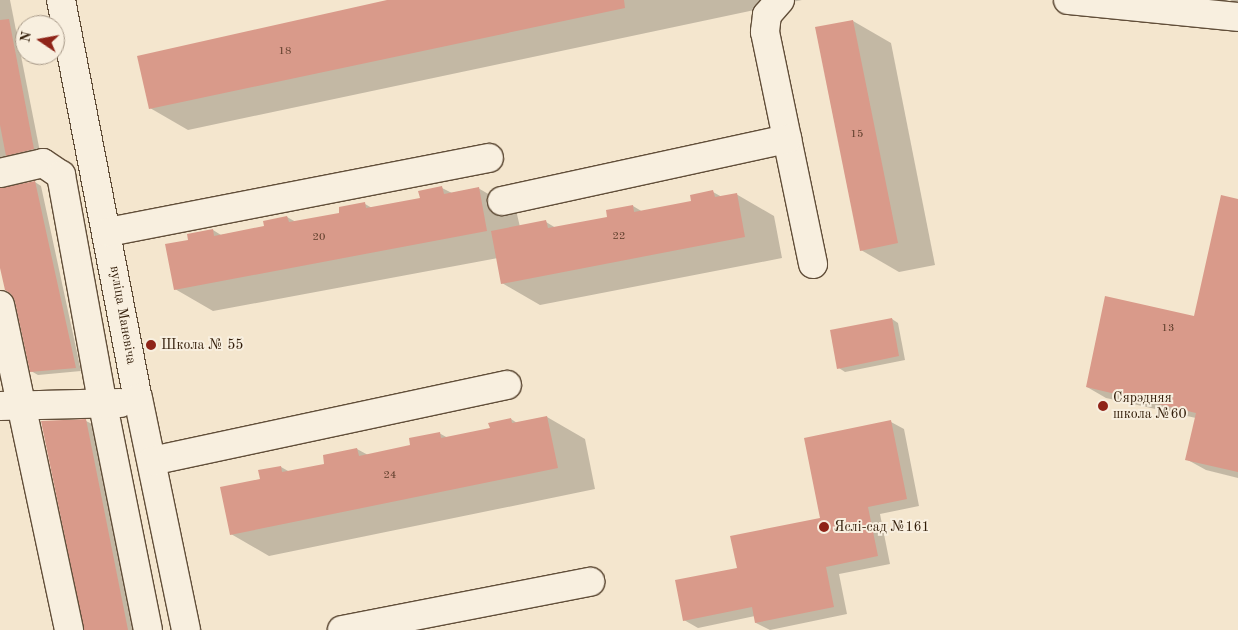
<!DOCTYPE html>
<html>
<head>
<meta charset="utf-8">
<style>
  body { margin:0 }
  #map { position:relative; width:1238px; height:630px; overflow:hidden; background:#f4e6ce; font-family:"Old Standard TT",serif }
  div>[style] { position:absolute }
  [style*='--x'] { left:calc(var(--x)*1px); top:calc(var(--y)*1px); width:calc(var(--w)*1px); rotate:calc(var(--a)*1deg) }
  .shadow>* { inset:0; background:#0003 }
  .building>* { inset:0; background:#d99a8a }
  .roads { filter:drop-shadow(1px 0 #614e39) drop-shadow(-1px 0 #614e39) drop-shadow(0 1px #614e39) drop-shadow(0 -1px #614e39) }
  .minor>* { height:28px; margin:-14px; padding:0 14px; transform-origin:14px; border-radius:14px; background:#f8efdf }
  .dots>* { width:14px; height:14px; translate:-50% -50%; box-sizing:border-box; border:2px solid #f8efdf; border-radius:50% }
  span { translate:-50% -50%; white-space:nowrap; text-align:center; line-height:1.15; -webkit-text-stroke:4px #f8efdf; paint-order:stroke }
  .number-label { font-size:11px; color:#5a3b28 }
  .number-label span { -webkit-text-stroke-width:0 }
  .street-label { font-size:14px; color:#301b07 }
  .poi-label { font-size:14px; color:#301b07 }
  .left { translate:0 -50%; text-align:left }
  .north { position:absolute; left:15px; top:15px; width:50px; height:50px; box-sizing:border-box; background:#f8efdf; border:1px solid #a89a89; border-radius:50%; rotate:282deg; font-size:14px; font-weight:700; line-height:20px; text-align:center; color:#301b07 }
  .north::after { content:''; display:block; margin:auto; width:18px; height:22px; background:#8f2418; clip-path:polygon(50% 0,100% 100%,50% 72%,0 100%) }
</style>
</head>
<body>
<div id="map">
  <div class="shadow">
    <div style="clip-path:polygon(0 0,10px 0,40px 152px,0 163px)"></div>
    <div style="clip-path:polygon(395px 0,802px 0,188px 130px,150px 108px)"></div>
    <div style="clip-path:polygon(1230px 0,1238px 0,1238px 5px)"></div>
    <div style="clip-path:polygon(853px 21px,891px 43px,935px 265px,899px 272px,861px 250px)"></div>
    <div style="clip-path:polygon(35px 182px,41px 186px,81px 371px,38px 375px,31px 371px,16px 301px,0 262px,0 189px)"></div>
    <div style="clip-path:polygon(442px 188px,452px 193px,478px 188px,516px 210px,520px 227px,546px 222px,556px 228px,609px 218px,633px 206px,643px 212px,693px 202px,713px 192px,722px 197px,736px 194px,774px 216px,782px 258px,540px 305px,502px 283px,498px 258px,213px 311px,175px 289px,189px 241px,213px 230px,221px 235px,265px 227px,287px 217px,296px 222px,341px 214px,365px 204px,372px 208px,421px 199px)"></div>
    <div style="clip-path:polygon(1238px 200px,1238px 478px,1206px 470px,1186px 459px,1196px 418px,1106px 398px,1087px 387px,1195px 318px)"></div>
    <div style="clip-path:polygon(892px 319px,898px 323px,905px 360px,845px 372px,839px 368px)"></div>
    <div style="clip-path:polygon(547px 417px,585px 439px,595px 489px,269px 556px,231px 534px,261px 480px,281px 467px,290px 472px,326px 465px,357px 449px,368px 455px,412px 446px,439px 433px,448px 438px,491px 429px,511px 419px,517px 423px)"></div>
    <div style="clip-path:polygon(86px 421px,92px 424px,133px 630px,85px 630px)"></div>
    <div style="clip-path:polygon(891px 422px,904px 429px,919px 506px,880px 514px,890px 564px,839px 574px,847px 614px,770px 630px,756px 623px,755px 616px,698px 628px,684px 620px,738px 568px,822px 519px)"></div>
  </div>
  <div class="building">
    <div style="clip-path:polygon(387px 0,624px 0,625px 8px,149px 109px,137px 56px)"></div>
    <div style="clip-path:polygon(9px 19px,34px 149px,6px 156px,0 125px,0 20px)"></div>
    <div style="clip-path:polygon(853px 20px,898px 243px,860px 251px,815px 27px)"></div>
    <div style="clip-path:polygon(35px 181px,76px 368px,30px 372px,15px 302px,11px 294px,5px 290px,0 268px,0 188px)"></div>
    <div style="clip-path:polygon(442px 186px,444px 194px,479px 187px,487px 231px,174px 290px,165px 244px,188px 240px,187px 234px,213px 229px,214px 236px,264px 226px,263px 221px,287px 216px,289px 222px,339px 213px,339px 207px,365px 202px,366px 208px,420px 198px,418px 191px)"></div>
    <div style="clip-path:polygon(713px 190px,715px 197px,737px 193px,745px 237px,501px 284px,491px 231px,546px 220px,548px 228px,607px 217px,606px 210px,633px 205px,634px 212px,691px 201px,690px 195px)"></div>
    <div style="clip-path:polygon(1221px 195px,1238px 199px,1238px 472px,1185px 460px,1196px 413px,1086px 387px,1105px 296px,1194px 316px)"></div>
    <div style="clip-path:polygon(892px 318px,899px 356px,837px 369px,830px 330px)"></div>
    <div style="clip-path:polygon(547px 416px,558px 468px,230px 535px,220px 487px,260px 479px,258px 470px,281px 466px,282px 472px,324px 464px,323px 455px,357px 448px,359px 456px,410px 445px,409px 438px,440px 432px,441px 438px,490px 428px,488px 423px,511px 418px,512px 423px)"></div>
    <div style="clip-path:polygon(86px 419px,128px 630px,84px 630px,41px 421px)"></div>
    <div style="clip-path:polygon(891px 420px,907px 499px,868px 507px,878px 556px,826px 567px,834px 607px,755px 623px,752px 607px,683px 621px,675px 580px,737px 568px,730px 536px,820px 518px,804px 438px)"></div>
  </div>
  <div class="roads">
    <div class="minor">
      <div style="--x:61;--y:0;--w:405;--a:79.1"></div>
      <div style="--x:138;--y:398;--w:237;--a:78.3"></div>
      <div style="--x:780;--y:0;--w:20;--a:131"></div>
      <div style="--x:767;--y:15;--w:17;--a:97"></div>
      <div style="--x:765;--y:32;--w:237;--a:78.3"></div>
      <div style="--x:1068;--y:0;--w:171;--a:5.7"></div>
      <div style="--x:0;--y:173;--w:44;--a:-13.1"></div>
      <div style="--x:43;--y:163;--w:22;--a:34"></div>
      <div style="--x:61;--y:175;--w:234;--a:79.7"></div>
      <div style="--x:103;--y:405;--w:229;--a:78.7"></div>
      <div style="--x:502;--y:201;--w:292;--a:-12.3"></div>
      <div style="--x:108;--y:232;--w:388;--a:-11"></div>
      <div style="--x:0;--y:305;--w:332;--a:78"></div>
      <div style="--x:0;--y:406;--w:120;--a:-1.4"></div>
      <div style="--x:152;--y:461;--w:363;--a:-12.1"></div>
      <div style="--x:342;--y:630;--w:253;--a:-11"></div>
    </div>
  </div>
  <div class="dots">
    <div style="left:151px;top:345px;background:#8f2418"></div>
    <div style="left:1103px;top:406px;background:#8f2418"></div>
    <div style="left:824px;top:527px;background:#8f2418"></div>
  </div>
  <div class="number-label">
    <span style="left:285px;top:52px">18</span>
    <span style="left:857px;top:135px">15</span>
    <span style="left:619px;top:237px">22</span>
    <span style="left:319px;top:238px">20</span>
    <span style="left:1168px;top:329px">13</span>
    <span style="left:390px;top:476px">24</span>
  </div>
  <div class="street-label">
    <span style="left:123px;top:315px;rotate:80deg">вуліца Маневіча</span>
  </div>
  <div class="poi-label">
    <span class="left" style="left:161px;top:345px">Школа № 55</span>
    <span class="left" style="left:1113px;top:406px">Сярэдняя<br>школа №60</span>
    <span class="left" style="left:834px;top:527px">Яслі-сад №161</span>
  </div>
  <div class="north">N</div>
</div>
</body>
</html>
